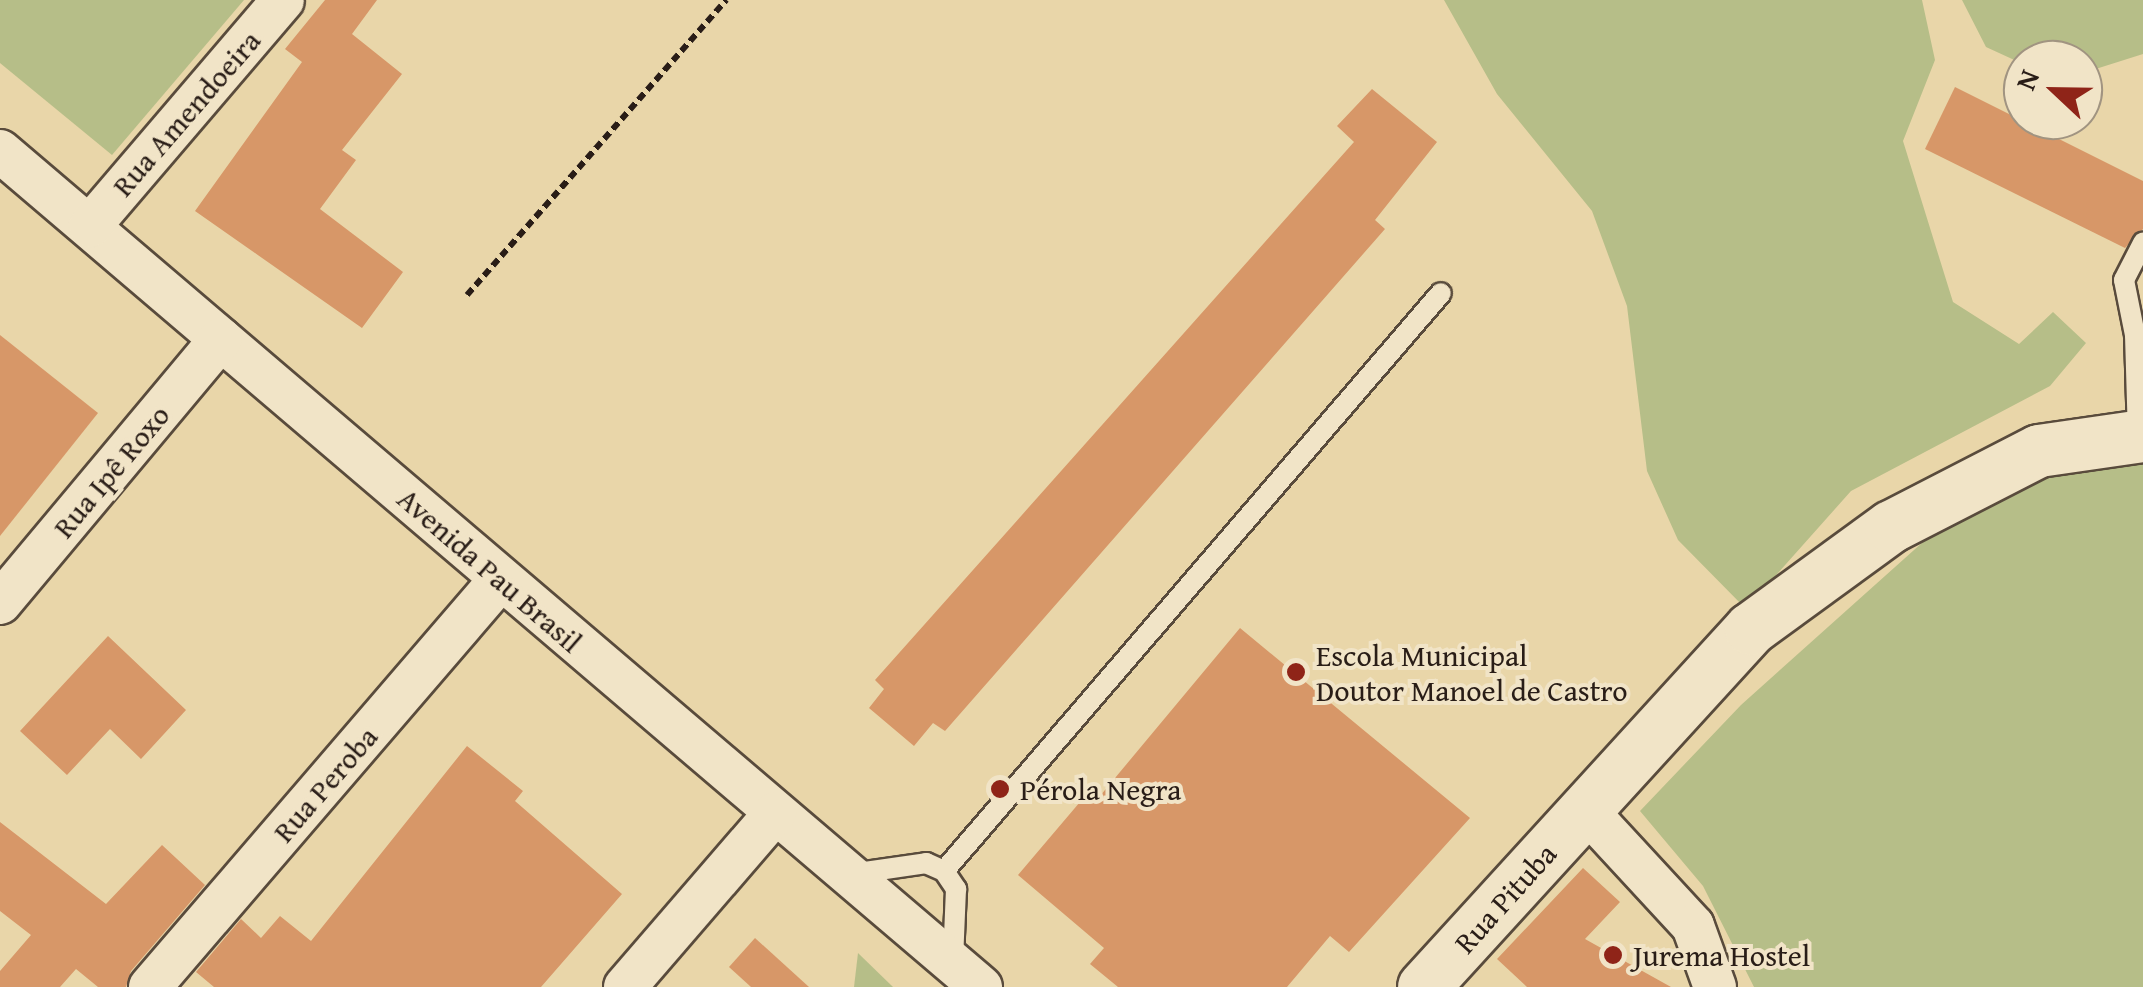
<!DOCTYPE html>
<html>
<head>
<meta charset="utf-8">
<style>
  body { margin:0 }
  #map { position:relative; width:2143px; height:987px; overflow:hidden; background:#e9d6a9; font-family:"Gentium Book Plus",serif }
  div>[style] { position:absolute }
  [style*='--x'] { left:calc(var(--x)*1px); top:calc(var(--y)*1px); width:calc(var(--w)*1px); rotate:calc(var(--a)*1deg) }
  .green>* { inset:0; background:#b6be88 }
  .building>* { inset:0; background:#d79768 }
  .path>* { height:6px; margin-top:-3px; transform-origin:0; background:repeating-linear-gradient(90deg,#291d17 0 8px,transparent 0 13px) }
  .roads { filter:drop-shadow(2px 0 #594b3c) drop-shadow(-2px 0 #594b3c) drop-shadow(0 2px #594b3c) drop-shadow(0 -2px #594b3c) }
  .service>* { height:20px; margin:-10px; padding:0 10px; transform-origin:10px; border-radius:10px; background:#f1e4c7 }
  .minor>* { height:42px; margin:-21px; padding:0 21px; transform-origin:21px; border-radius:21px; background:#f1e4c7 }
  .tertiary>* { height:52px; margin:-26px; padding:0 26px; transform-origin:26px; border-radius:26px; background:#f1e4c7 }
  .dots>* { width:28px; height:28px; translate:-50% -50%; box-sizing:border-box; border:5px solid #f1e4c7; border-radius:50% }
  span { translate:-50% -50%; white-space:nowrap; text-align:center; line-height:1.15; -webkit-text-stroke:8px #f1e4c7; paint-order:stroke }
  .street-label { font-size:30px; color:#291d17 }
  .poi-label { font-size:30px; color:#291d17 }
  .left { translate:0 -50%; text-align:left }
  .north { position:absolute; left:2003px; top:40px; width:100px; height:100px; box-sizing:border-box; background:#f1e4c7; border:2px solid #a19481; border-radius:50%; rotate:292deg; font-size:28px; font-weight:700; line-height:40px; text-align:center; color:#291d17 }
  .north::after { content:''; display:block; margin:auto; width:35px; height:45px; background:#8f2418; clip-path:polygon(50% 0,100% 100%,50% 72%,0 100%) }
</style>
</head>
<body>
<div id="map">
  <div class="green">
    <div style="clip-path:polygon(0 0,244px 0,112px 155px,0 63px)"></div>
    <div style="clip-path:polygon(1444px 0,1922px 0,1935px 60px,1903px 141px,1953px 302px,2019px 344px,2053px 312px,2086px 343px,2050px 386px,1851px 491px,1746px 609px,1678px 540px,1647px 471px,1627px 306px,1592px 211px,1497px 94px)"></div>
    <div style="clip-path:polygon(1962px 0,2143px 0,2143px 54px,2083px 73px,2083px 60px,2023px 64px,1986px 47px)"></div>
    <div style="clip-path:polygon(2119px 455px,2143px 456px,2143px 987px,1754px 987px,1703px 886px,1640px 811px,1741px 705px,1971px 499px)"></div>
    <div style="clip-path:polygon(858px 953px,893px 987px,854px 987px)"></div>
  </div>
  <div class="building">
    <div style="clip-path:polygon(325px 0,377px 0,352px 34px,402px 74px,342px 150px,356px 160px,320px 209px,403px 272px,362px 328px,195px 211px,302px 62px,285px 49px)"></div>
    <div style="clip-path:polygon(1955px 87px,2143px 181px,2143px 229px,2125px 248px,1925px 149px)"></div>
    <div style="clip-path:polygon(1372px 89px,1437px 142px,1375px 220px,1385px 229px,945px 731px,933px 723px,914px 746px,869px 708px,884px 689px,875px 680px,1354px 142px,1337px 126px)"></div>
    <div style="clip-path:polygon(0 335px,98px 413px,0 536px)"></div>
    <div style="clip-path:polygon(1240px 628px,1470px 818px,1349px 952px,1330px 936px,1287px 987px,1118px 987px,1090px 964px,1104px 948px,1018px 875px,1091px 789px,1100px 796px)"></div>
    <div style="clip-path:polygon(108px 636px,186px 710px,141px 759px,110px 729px,67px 775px,20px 731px)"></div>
    <div style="clip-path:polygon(467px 746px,523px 791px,515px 801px,622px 894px,541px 987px,214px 987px,196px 972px,241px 919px,261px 938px,280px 916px,311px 941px)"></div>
    <div style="clip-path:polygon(0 822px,106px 904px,162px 845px,205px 885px,131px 971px,126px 987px,98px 987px,76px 969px,60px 987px,0 987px,0 971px,31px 935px,0 911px)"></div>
    <div style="clip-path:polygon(1583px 868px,1620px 902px,1585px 939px,1671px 987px,1527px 987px,1497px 959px)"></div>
    <div style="clip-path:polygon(755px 938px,809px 987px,751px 987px,729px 967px)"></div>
  </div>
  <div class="path">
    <div style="--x:467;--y:295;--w:393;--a:-48.7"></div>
  </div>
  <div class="roads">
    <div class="service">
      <div style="--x:2138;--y:436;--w:101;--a:-91.7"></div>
      <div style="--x:2135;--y:335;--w:56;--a:-101.3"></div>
      <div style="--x:2124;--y:280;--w:42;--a:-62.8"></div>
      <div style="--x:944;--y:871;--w:762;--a:-49.31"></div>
      <div style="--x:851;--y:874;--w:76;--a:-8.3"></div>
      <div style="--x:926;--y:863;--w:20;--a:24"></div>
      <div style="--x:944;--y:871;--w:22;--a:56"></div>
      <div style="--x:956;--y:889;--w:73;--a:92.4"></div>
    </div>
    <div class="minor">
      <div style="--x:0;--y:151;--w:1289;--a:40.44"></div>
      <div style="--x:90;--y:226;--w:297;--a:-49.5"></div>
      <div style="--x:0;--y:603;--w:344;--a:-50.1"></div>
      <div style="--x:1585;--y:809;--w:159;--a:47.3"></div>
      <div style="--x:1693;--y:926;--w:65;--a:70.2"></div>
      <div style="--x:150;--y:987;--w:537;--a:-49.31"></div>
      <div style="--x:625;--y:987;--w:230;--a:-49.2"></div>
    </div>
    <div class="tertiary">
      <div style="--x:1424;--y:987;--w:485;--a:-47.6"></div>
      <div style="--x:1751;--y:629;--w:173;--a:-36.1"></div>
      <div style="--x:1891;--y:527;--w:166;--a:-27.2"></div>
      <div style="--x:2039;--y:451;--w:105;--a:-8.2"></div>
    </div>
  </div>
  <div class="dots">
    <div style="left:1296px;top:672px;background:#8f2418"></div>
    <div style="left:1000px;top:789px;background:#8f2418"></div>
    <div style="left:1613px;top:955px;background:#8f2418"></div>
  </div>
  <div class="street-label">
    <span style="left:186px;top:113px;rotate:-49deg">Rua Amendoeira</span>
    <span style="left:111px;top:471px;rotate:-50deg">Rua Ipê Roxo</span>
    <span style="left:490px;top:570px;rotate:41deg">Avenida Pau Brasil</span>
    <span style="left:325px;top:784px;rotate:-49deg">Rua Peroba</span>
    <span style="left:1505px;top:898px;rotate:-48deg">Rua Pituba</span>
  </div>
  <div class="poi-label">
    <span class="left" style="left:1316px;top:672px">Escola Municipal<br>Doutor Manoel de Castro</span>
    <span class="left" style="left:1020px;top:789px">Pérola Negra</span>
    <span class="left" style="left:1633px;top:955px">Jurema Hostel</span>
  </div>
  <div class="north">N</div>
</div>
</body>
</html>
